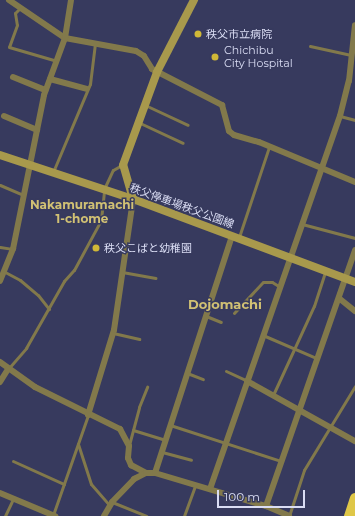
<!DOCTYPE html>
<html>
<head>
<meta charset="utf-8">
<style>
  body { margin:0 }
  #map { position:relative; width:355px; height:516px; overflow:hidden; background:#373a5e; font-family:Montserrat,"Noto Sans JP",sans-serif }
  div>[style] { position:absolute }
  [style*='--x'] { left:calc(var(--x)*1px); top:calc(var(--y)*1px); width:calc(var(--w)*1px); rotate:calc(var(--a)*1deg) }
  .lane>* { height:3px; margin:-1.5px; padding:0 1.5px; transform-origin:1.5px; border-radius:1.5px; background:#82794b }
  .street>* { height:6px; margin:-3px; padding:0 3px; transform-origin:3px; border-radius:3px; background:#82794b }
  .secondary>* { height:8px; margin:-4px; padding:0 4px; transform-origin:4px; border-radius:4px; background:#a8994c }
  .highway>* { height:11px; margin:-5.5px; padding:0 5.5px; transform-origin:5.5px; border-radius:5.5px; background:#dfc748 }
  .dots>* { width:11px; height:11px; translate:-50% -50%; box-sizing:border-box; border:2px solid #373a5e; border-radius:50% }
  span { translate:-50% -50%; white-space:nowrap; text-align:center; line-height:1.15; -webkit-text-stroke:3px #373a5e; paint-order:stroke }
  .poi-label { font-size:11px; color:#daddf4 }
  .left { translate:0 -50%; text-align:left }
  .street-label { font-size:11px; color:#daddf4 }
  .neighbourhood-label { font-size:12px; color:#d1c174; font-weight:700 }
  .quarter-label { font-size:13px; color:#d1c174; font-weight:700 }
  .scale { position:absolute; left:217px; top:490px; width:88px; height:18px; box-sizing:border-box; border:2px solid #daddf4; border-top:0; padding-left:5px; font-size:12px; line-height:14px; white-space:nowrap; color:#daddf4; -webkit-text-stroke:3px #373a5e; paint-order:stroke }
</style>
</head>
<body>
<div id="map">
  <div class="lane">
    <div style="--x:20;--y:8;--w:7;--a:135"></div>
    <div style="--x:15;--y:13;--w:12;--a:81"></div>
    <div style="--x:17;--y:25;--w:23;--a:110"></div>
    <div style="--x:9;--y:47;--w:50;--a:16.3"></div>
    <div style="--x:310;--y:46;--w:42;--a:12.4"></div>
    <div style="--x:145;--y:105;--w:47;--a:24.9"></div>
    <div style="--x:340;--y:116;--w:16;--a:15"></div>
    <div style="--x:140;--y:123;--w:47;--a:24.9"></div>
    <div style="--x:53;--y:172;--w:95;--a:-67.2"></div>
    <div style="--x:90;--y:84;--w:41;--a:-83"></div>
    <div style="--x:0;--y:185;--w:25;--a:23"></div>
    <div style="--x:302;--y:224;--w:55;--a:14.8"></div>
    <div style="--x:239;--y:237;--w:95;--a:-71.6"></div>
    <div style="--x:0;--y:247;--w:12;--a:9"></div>
    <div style="--x:5;--y:272;--w:17;--a:28"></div>
    <div style="--x:20;--y:280;--w:23;--a:40"></div>
    <div style="--x:38;--y:295;--w:18;--a:52"></div>
    <div style="--x:122;--y:272;--w:34;--a:10"></div>
    <div style="--x:234;--y:313;--w:42;--a:-46.9"></div>
    <div style="--x:263;--y:282;--w:9;--a:0"></div>
    <div style="--x:272;--y:282;--w:9;--a:32"></div>
    <div style="--x:206;--y:316;--w:16;--a:22"></div>
    <div style="--x:113;--y:333;--w:27;--a:13"></div>
    <div style="--x:265;--y:336;--w:56;--a:23.3"></div>
    <div style="--x:8;--y:369;--w:28;--a:-49"></div>
    <div style="--x:26;--y:348;--w:77;--a:-60.4"></div>
    <div style="--x:64;--y:281;--w:15;--a:-48"></div>
    <div style="--x:74;--y:270;--w:57;--a:-61.6"></div>
    <div style="--x:101;--y:220;--w:31;--a:-84"></div>
    <div style="--x:104;--y:189;--w:21;--a:-65"></div>
    <div style="--x:113;--y:170;--w:10;--a:-29"></div>
    <div style="--x:226;--y:371;--w:23;--a:25"></div>
    <div style="--x:187;--y:373;--w:17;--a:21"></div>
    <div style="--x:273;--y:395;--w:98;--a:-65.3"></div>
    <div style="--x:314;--y:306;--w:36;--a:-72"></div>
    <div style="--x:170;--y:425;--w:117;--a:18"></div>
    <div style="--x:133;--y:430;--w:34;--a:17"></div>
    <div style="--x:78;--y:444;--w:42;--a:72"></div>
    <div style="--x:91;--y:484;--w:29;--a:49"></div>
    <div style="--x:129;--y:445;--w:39;--a:-75"></div>
    <div style="--x:139;--y:407;--w:22;--a:-68"></div>
    <div style="--x:162;--y:452;--w:30;--a:15"></div>
    <div style="--x:13;--y:461;--w:56;--a:24.3"></div>
    <div style="--x:112;--y:502;--w:37;--a:22"></div>
    <div style="--x:53;--y:515;--w:106;--a:-70.7"></div>
    <div style="--x:5;--y:516;--w:19;--a:-65"></div>
    <div style="--x:184;--y:516;--w:32;--a:-70"></div>
    <div style="--x:289;--y:516;--w:48;--a:-71.9"></div>
    <div style="--x:304;--y:470;--w:98;--a:-58.7"></div>
  </div>
  <div class="street">
    <div style="--x:9;--y:0;--w:68;--a:34.2"></div>
    <div style="--x:65;--y:38;--w:72;--a:10.4"></div>
    <div style="--x:136;--y:51;--w:9;--a:32"></div>
    <div style="--x:144;--y:56;--w:15;--a:58"></div>
    <div style="--x:152;--y:69;--w:79;--a:27.2"></div>
    <div style="--x:222;--y:105;--w:27;--a:75"></div>
    <div style="--x:229;--y:131;--w:6;--a:39"></div>
    <div style="--x:234;--y:135;--w:26;--a:16"></div>
    <div style="--x:259;--y:142;--w:104;--a:22.6"></div>
    <div style="--x:13;--y:77;--w:35;--a:22"></div>
    <div style="--x:50;--y:79;--w:38;--a:15"></div>
    <div style="--x:4;--y:116;--w:36;--a:23"></div>
    <div style="--x:0;--y:281;--w:35;--a:-68"></div>
    <div style="--x:13;--y:249;--w:157;--a:-78.6"></div>
    <div style="--x:44;--y:95;--w:61;--a:-69.8"></div>
    <div style="--x:65;--y:38;--w:38;--a:-81"></div>
    <div style="--x:340;--y:299;--w:19;--a:39"></div>
    <div style="--x:0;--y:362;--w:43;--a:35.5"></div>
    <div style="--x:35;--y:387;--w:95;--a:26.3"></div>
    <div style="--x:120;--y:429;--w:19;--a:62"></div>
    <div style="--x:129;--y:446;--w:12;--a:95"></div>
    <div style="--x:128;--y:458;--w:8;--a:67"></div>
    <div style="--x:131;--y:465;--w:17;--a:28"></div>
    <div style="--x:247;--y:381;--w:124;--a:29.1"></div>
    <div style="--x:0;--y:382;--w:15;--a:-58"></div>
    <div style="--x:88;--y:415;--w:89;--a:-73"></div>
    <div style="--x:114;--y:330;--w:132;--a:-81.7"></div>
    <div style="--x:155;--y:473;--w:249;--a:-72"></div>
    <div style="--x:210;--y:489;--w:395;--a:-70.8"></div>
    <div style="--x:340;--y:116;--w:36;--a:-76"></div>
    <div style="--x:349;--y:81;--w:56;--a:-83.9"></div>
    <div style="--x:0;--y:493;--w:60;--a:22.7"></div>
    <div style="--x:266;--y:506;--w:271;--a:-70.8"></div>
    <div style="--x:104;--y:516;--w:16;--a:-60"></div>
    <div style="--x:112;--y:502;--w:32;--a:-46"></div>
    <div style="--x:134;--y:479;--w:13;--a:-27"></div>
    <div style="--x:146;--y:473;--w:9;--a:0"></div>
    <div style="--x:155;--y:473;--w:116;--a:16.6"></div>
    <div style="--x:266;--y:506;--w:25;--a:23"></div>
  </div>
  <div class="secondary">
    <div style="--x:0;--y:155;--w:140;--a:18.3"></div>
    <div style="--x:133;--y:199;--w:237;--a:20.5"></div>
    <div style="--x:133;--y:199;--w:35;--a:-106"></div>
    <div style="--x:123;--y:165;--w:99;--a:-69.9"></div>
    <div style="--x:157;--y:72;--w:81;--a:-62.8"></div>
  </div>
  <div class="highway">
    <div style="--x:349;--y:516;--w:19;--a:-72"></div>
  </div>
  <div class="dots">
    <div style="left:198px;top:34px;background:#d0b837"></div>
    <div style="left:215px;top:57px;background:#d0b837"></div>
    <div style="left:96px;top:248px;background:#d0b837"></div>
  </div>
  <div class="poi-label">
    <span class="left" style="left:206px;top:34px">秩父市立病院</span>
    <span class="left" style="left:224px;top:57px">Chichibu<br>City Hospital</span>
    <span class="left" style="left:104px;top:248px">秩父こばと幼稚園</span>
  </div>
  <div class="street-label">
    <span style="left:182px;top:206px;rotate:20deg">秩父停車場秩父公園線</span>
  </div>
  <div class="neighbourhood-label">
    <span style="left:82px;top:212px">Nakamuramachi<br>1-chome</span>
  </div>
  <div class="quarter-label">
    <span style="left:225px;top:304px">Dojomachi</span>
  </div>
  <div class="scale">100 m</div>
</div>
</body>
</html>
